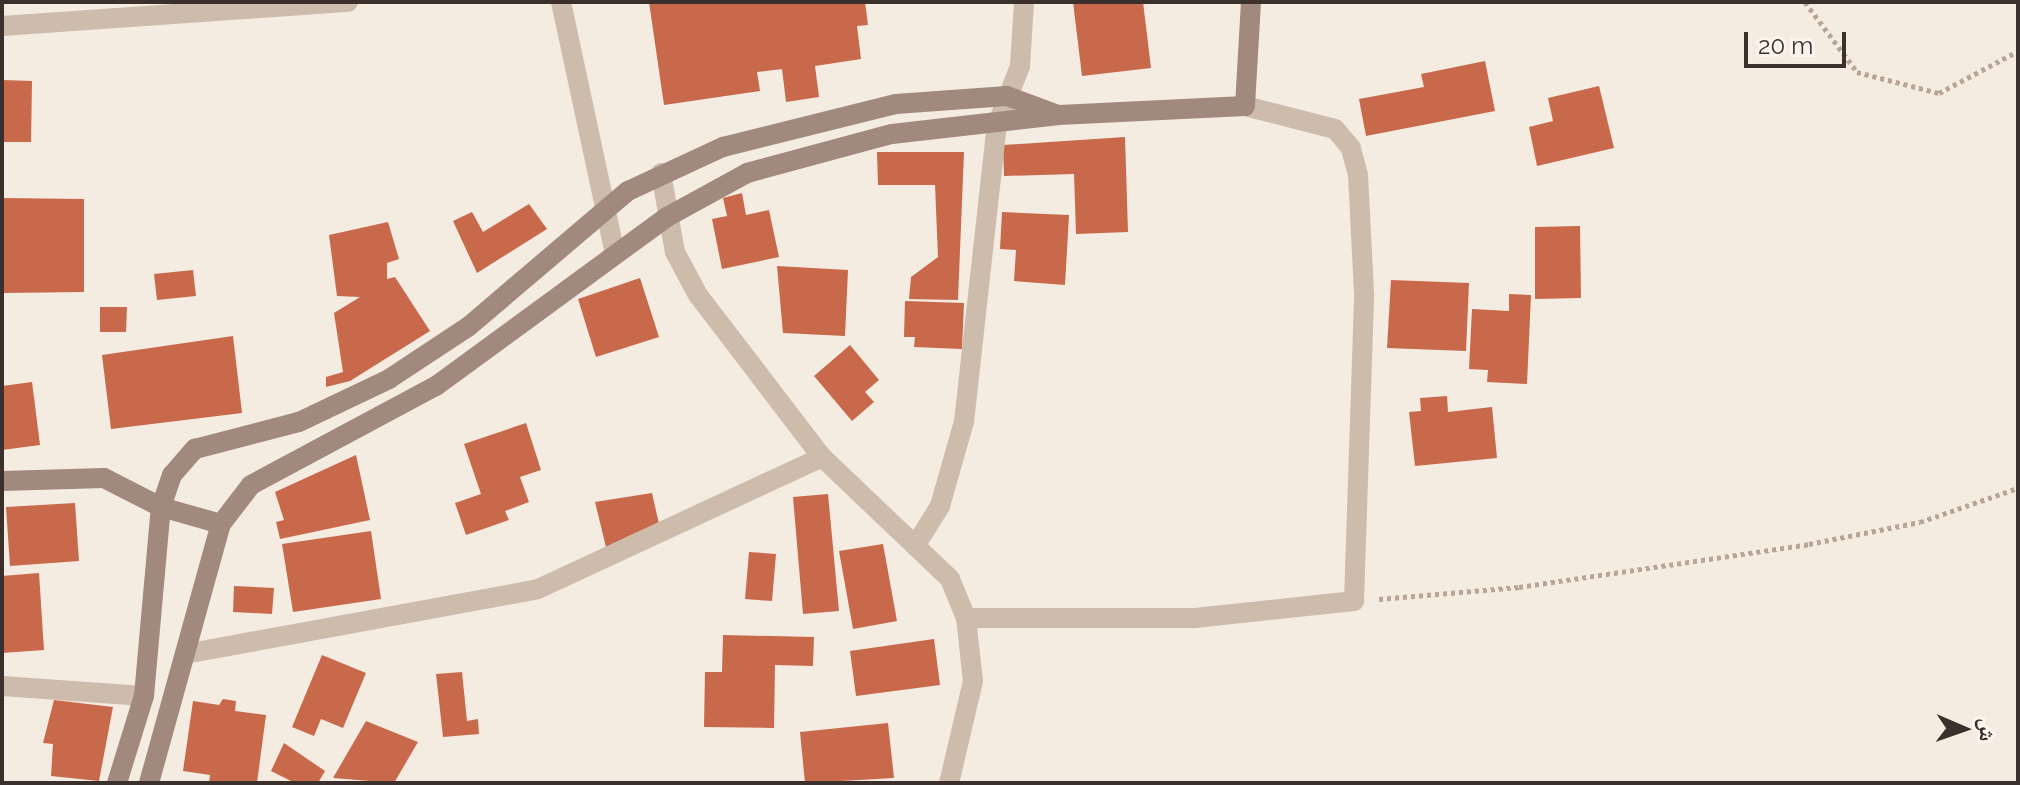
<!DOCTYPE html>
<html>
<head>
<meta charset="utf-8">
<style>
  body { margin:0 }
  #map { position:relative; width:2020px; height:785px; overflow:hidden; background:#f4ebe1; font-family:Raleway,"Noto Naskh Arabic",sans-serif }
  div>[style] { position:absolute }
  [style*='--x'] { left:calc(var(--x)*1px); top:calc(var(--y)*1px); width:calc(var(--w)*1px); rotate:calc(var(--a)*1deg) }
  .building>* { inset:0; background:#c8694b }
  .path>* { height:5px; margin-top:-2.5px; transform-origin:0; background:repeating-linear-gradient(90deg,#b9a596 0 4px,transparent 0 8px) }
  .minor>* { height:20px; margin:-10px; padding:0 10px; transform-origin:10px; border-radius:10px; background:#cdbbac }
  .secondary>* { height:20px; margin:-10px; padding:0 10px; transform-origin:10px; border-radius:10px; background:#a18a7d }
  span { translate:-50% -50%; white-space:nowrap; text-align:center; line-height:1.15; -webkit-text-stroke:6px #fbf5ee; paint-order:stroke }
  .frame { position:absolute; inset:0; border:4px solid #3b302b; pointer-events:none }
  .north { position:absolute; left:1924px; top:689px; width:80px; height:80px; -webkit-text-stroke:6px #fbf5ee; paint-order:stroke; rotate:92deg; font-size:22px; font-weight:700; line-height:32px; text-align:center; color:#3b302b }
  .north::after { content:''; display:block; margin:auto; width:28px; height:36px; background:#3b302b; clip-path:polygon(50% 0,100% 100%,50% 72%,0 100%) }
  .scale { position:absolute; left:1744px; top:32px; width:102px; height:36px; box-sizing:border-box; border:4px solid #3b302b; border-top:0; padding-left:10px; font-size:24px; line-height:28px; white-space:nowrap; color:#3b302b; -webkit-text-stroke:6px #fbf5ee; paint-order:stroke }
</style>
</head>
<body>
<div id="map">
  <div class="building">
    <div style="clip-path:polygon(649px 2px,865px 2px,868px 25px,857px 26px,861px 59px,815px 66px,819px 97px,786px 102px,782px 69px,757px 72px,760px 91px,664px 105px)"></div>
    <div style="clip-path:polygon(1073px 2px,1143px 2px,1151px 68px,1082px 76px)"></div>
    <div style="clip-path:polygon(1485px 61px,1495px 111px,1366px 136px,1359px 99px,1424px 87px,1421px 74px)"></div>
    <div style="clip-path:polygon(2px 80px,32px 81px,31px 142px,2px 142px)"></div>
    <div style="clip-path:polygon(1599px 86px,1614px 148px,1537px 166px,1529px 127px,1553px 121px,1548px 98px)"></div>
    <div style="clip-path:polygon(1125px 137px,1128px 232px,1076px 234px,1074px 174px,1004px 176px,1003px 145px)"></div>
    <div style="clip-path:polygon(877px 152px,964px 152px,958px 300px,909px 299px,911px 277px,938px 257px,935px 185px,878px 185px)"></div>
    <div style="clip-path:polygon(742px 193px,746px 215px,769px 210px,779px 257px,722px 269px,712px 219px,727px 216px,723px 198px)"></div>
    <div style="clip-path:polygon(2px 198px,84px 199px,84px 292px,2px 293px)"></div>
    <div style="clip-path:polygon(529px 204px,547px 229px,477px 273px,453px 221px,472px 212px,483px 232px)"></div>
    <div style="clip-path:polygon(1002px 212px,1069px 215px,1065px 285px,1014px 281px,1016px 250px,1000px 249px)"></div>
    <div style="clip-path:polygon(388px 222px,399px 259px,387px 263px,387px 279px,395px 277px,430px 331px,350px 381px,326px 387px,326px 377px,343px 372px,334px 313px,360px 297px,337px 296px,329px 235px)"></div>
    <div style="clip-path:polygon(1580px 226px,1581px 298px,1535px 299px,1535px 227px)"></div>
    <div style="clip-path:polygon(777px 266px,848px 270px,845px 336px,783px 333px)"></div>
    <div style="clip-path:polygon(193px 270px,196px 296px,157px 300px,154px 274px)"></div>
    <div style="clip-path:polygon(640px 278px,659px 337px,596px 357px,578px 299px)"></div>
    <div style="clip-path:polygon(1391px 280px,1469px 283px,1466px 351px,1387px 348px)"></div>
    <div style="clip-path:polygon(1509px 294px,1531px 295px,1527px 384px,1487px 382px,1488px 370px,1469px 369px,1472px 309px,1509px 311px)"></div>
    <div style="clip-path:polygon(905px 301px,964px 303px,962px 349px,914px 347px,915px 337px,904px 337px)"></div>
    <div style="clip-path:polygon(100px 307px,127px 307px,126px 332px,100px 332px)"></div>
    <div style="clip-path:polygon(233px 336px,242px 413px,111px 429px,102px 355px)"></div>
    <div style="clip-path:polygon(850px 345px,879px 380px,865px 392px,874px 402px,852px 421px,814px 376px)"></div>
    <div style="clip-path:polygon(32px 382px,40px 445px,2px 450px,2px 386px)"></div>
    <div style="clip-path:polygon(1447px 396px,1448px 412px,1492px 407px,1497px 458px,1415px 466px,1409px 412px,1421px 411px,1420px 398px)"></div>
    <div style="clip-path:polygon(526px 423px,541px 470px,520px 477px,529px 502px,505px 511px,509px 520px,466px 535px,455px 503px,481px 494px,464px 444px)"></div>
    <div style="clip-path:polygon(356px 455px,370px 520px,280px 539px,276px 522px,284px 520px,275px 492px)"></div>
    <div style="clip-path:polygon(652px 493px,659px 524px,606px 547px,595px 502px)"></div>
    <div style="clip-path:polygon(828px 494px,839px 611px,803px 614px,793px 497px)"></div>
    <div style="clip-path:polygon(75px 503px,79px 561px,10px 566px,6px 507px)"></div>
    <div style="clip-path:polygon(371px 531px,381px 599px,293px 612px,282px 544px)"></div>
    <div style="clip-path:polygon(883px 544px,897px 621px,853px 629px,839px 551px)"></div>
    <div style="clip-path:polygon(749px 552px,776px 554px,772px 601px,745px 599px)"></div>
    <div style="clip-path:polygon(39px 573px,44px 650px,2px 653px,2px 576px)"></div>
    <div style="clip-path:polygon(234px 586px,274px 588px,272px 614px,233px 612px)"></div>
    <div style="clip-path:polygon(723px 635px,814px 637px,813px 666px,775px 665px,774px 728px,704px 727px,705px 672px,722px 672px)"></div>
    <div style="clip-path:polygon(934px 639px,940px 685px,856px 696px,850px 651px)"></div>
    <div style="clip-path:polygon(322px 655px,366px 673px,343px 728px,321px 719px,314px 736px,292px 727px)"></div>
    <div style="clip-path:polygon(462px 672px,467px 721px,478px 719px,479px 734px,443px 737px,436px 674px)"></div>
    <div style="clip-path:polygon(223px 699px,236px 701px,235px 711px,266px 715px,257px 783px,209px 783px,210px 775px,183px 771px,193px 701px,219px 705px)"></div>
    <div style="clip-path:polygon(54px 700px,113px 707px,99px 781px,51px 776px,53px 744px,43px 743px)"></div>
    <div style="clip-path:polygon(366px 721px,418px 742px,394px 783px,333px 778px)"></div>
    <div style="clip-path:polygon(888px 723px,894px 778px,805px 783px,800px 732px)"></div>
    <div style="clip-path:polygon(284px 743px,325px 771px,318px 783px,295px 783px,271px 771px)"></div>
  </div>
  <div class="path">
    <div style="--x:1805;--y:2;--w:87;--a:53.4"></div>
    <div style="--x:1857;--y:72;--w:85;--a:14.4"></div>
    <div style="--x:1939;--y:93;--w:89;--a:-28"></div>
    <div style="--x:1379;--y:599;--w:141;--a:-4.9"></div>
    <div style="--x:1519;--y:587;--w:293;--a:-8.4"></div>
    <div style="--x:1809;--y:544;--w:113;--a:-11.2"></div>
    <div style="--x:1920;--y:522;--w:104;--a:-19.1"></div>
  </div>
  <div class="minor">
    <div style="--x:561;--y:2;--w:258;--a:77.9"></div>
    <div style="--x:2;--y:26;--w:347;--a:-4"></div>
    <div style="--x:661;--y:173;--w:80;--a:80"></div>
    <div style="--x:675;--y:252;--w:49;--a:61.9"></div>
    <div style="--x:698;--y:295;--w:204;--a:52.6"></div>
    <div style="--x:822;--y:457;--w:177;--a:43.6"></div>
    <div style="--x:950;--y:579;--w:42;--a:67.7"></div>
    <div style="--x:966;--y:618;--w:63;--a:83.7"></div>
    <div style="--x:973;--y:681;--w:105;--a:103.2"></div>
    <div style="--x:917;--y:543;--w:44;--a:-58.1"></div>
    <div style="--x:940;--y:506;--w:87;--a:-74.1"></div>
    <div style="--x:964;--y:422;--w:299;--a:-83.7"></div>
    <div style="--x:997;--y:125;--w:63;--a:-68.7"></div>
    <div style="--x:1020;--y:66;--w:64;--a:-86.4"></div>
    <div style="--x:966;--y:618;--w:229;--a:0"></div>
    <div style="--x:1195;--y:618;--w:160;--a:-6.1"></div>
    <div style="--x:1354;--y:601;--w:308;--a:-88.1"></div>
    <div style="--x:1364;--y:293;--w:118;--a:-92.9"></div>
    <div style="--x:1358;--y:175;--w:28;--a:-105"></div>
    <div style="--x:1351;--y:148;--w:25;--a:-130"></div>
    <div style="--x:1335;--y:129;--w:93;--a:-165.7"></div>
    <div style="--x:185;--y:654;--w:359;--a:-10.4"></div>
    <div style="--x:538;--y:589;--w:313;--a:-24.9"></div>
    <div style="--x:2;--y:686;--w:142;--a:4"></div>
  </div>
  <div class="secondary">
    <div style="--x:2;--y:481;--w:102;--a:-1.7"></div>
    <div style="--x:104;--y:478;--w:64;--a:27"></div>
    <div style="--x:161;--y:507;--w:62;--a:15.8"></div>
    <div style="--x:117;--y:783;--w:91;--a:-72.8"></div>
    <div style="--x:144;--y:696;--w:190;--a:-84.9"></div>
    <div style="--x:161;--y:507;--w:34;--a:-71"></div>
    <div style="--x:172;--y:475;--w:35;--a:-49"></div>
    <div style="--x:195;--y:449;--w:107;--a:-14.6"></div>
    <div style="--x:299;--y:422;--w:100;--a:-25.5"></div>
    <div style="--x:389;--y:379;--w:95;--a:-33.4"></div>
    <div style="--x:468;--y:327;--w:210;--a:-40.4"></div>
    <div style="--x:628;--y:191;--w:105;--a:-24.9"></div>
    <div style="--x:723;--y:147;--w:178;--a:-14"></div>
    <div style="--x:896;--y:104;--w:111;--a:-4.1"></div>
    <div style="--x:1007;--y:96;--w:54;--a:20.4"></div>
    <div style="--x:149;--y:783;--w:269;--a:-74.5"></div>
    <div style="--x:221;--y:524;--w:49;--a:-52.4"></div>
    <div style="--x:251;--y:485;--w:210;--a:-28.2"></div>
    <div style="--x:436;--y:386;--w:286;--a:-36.2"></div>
    <div style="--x:667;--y:217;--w:91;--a:-28.8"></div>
    <div style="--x:747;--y:173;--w:150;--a:-15.1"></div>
    <div style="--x:892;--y:134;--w:168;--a:-6.5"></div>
    <div style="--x:1059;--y:115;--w:186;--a:-2.8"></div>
    <div style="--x:1245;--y:106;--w:104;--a:-86.7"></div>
  </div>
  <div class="frame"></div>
  <div class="north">ش</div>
  <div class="scale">20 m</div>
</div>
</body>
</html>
